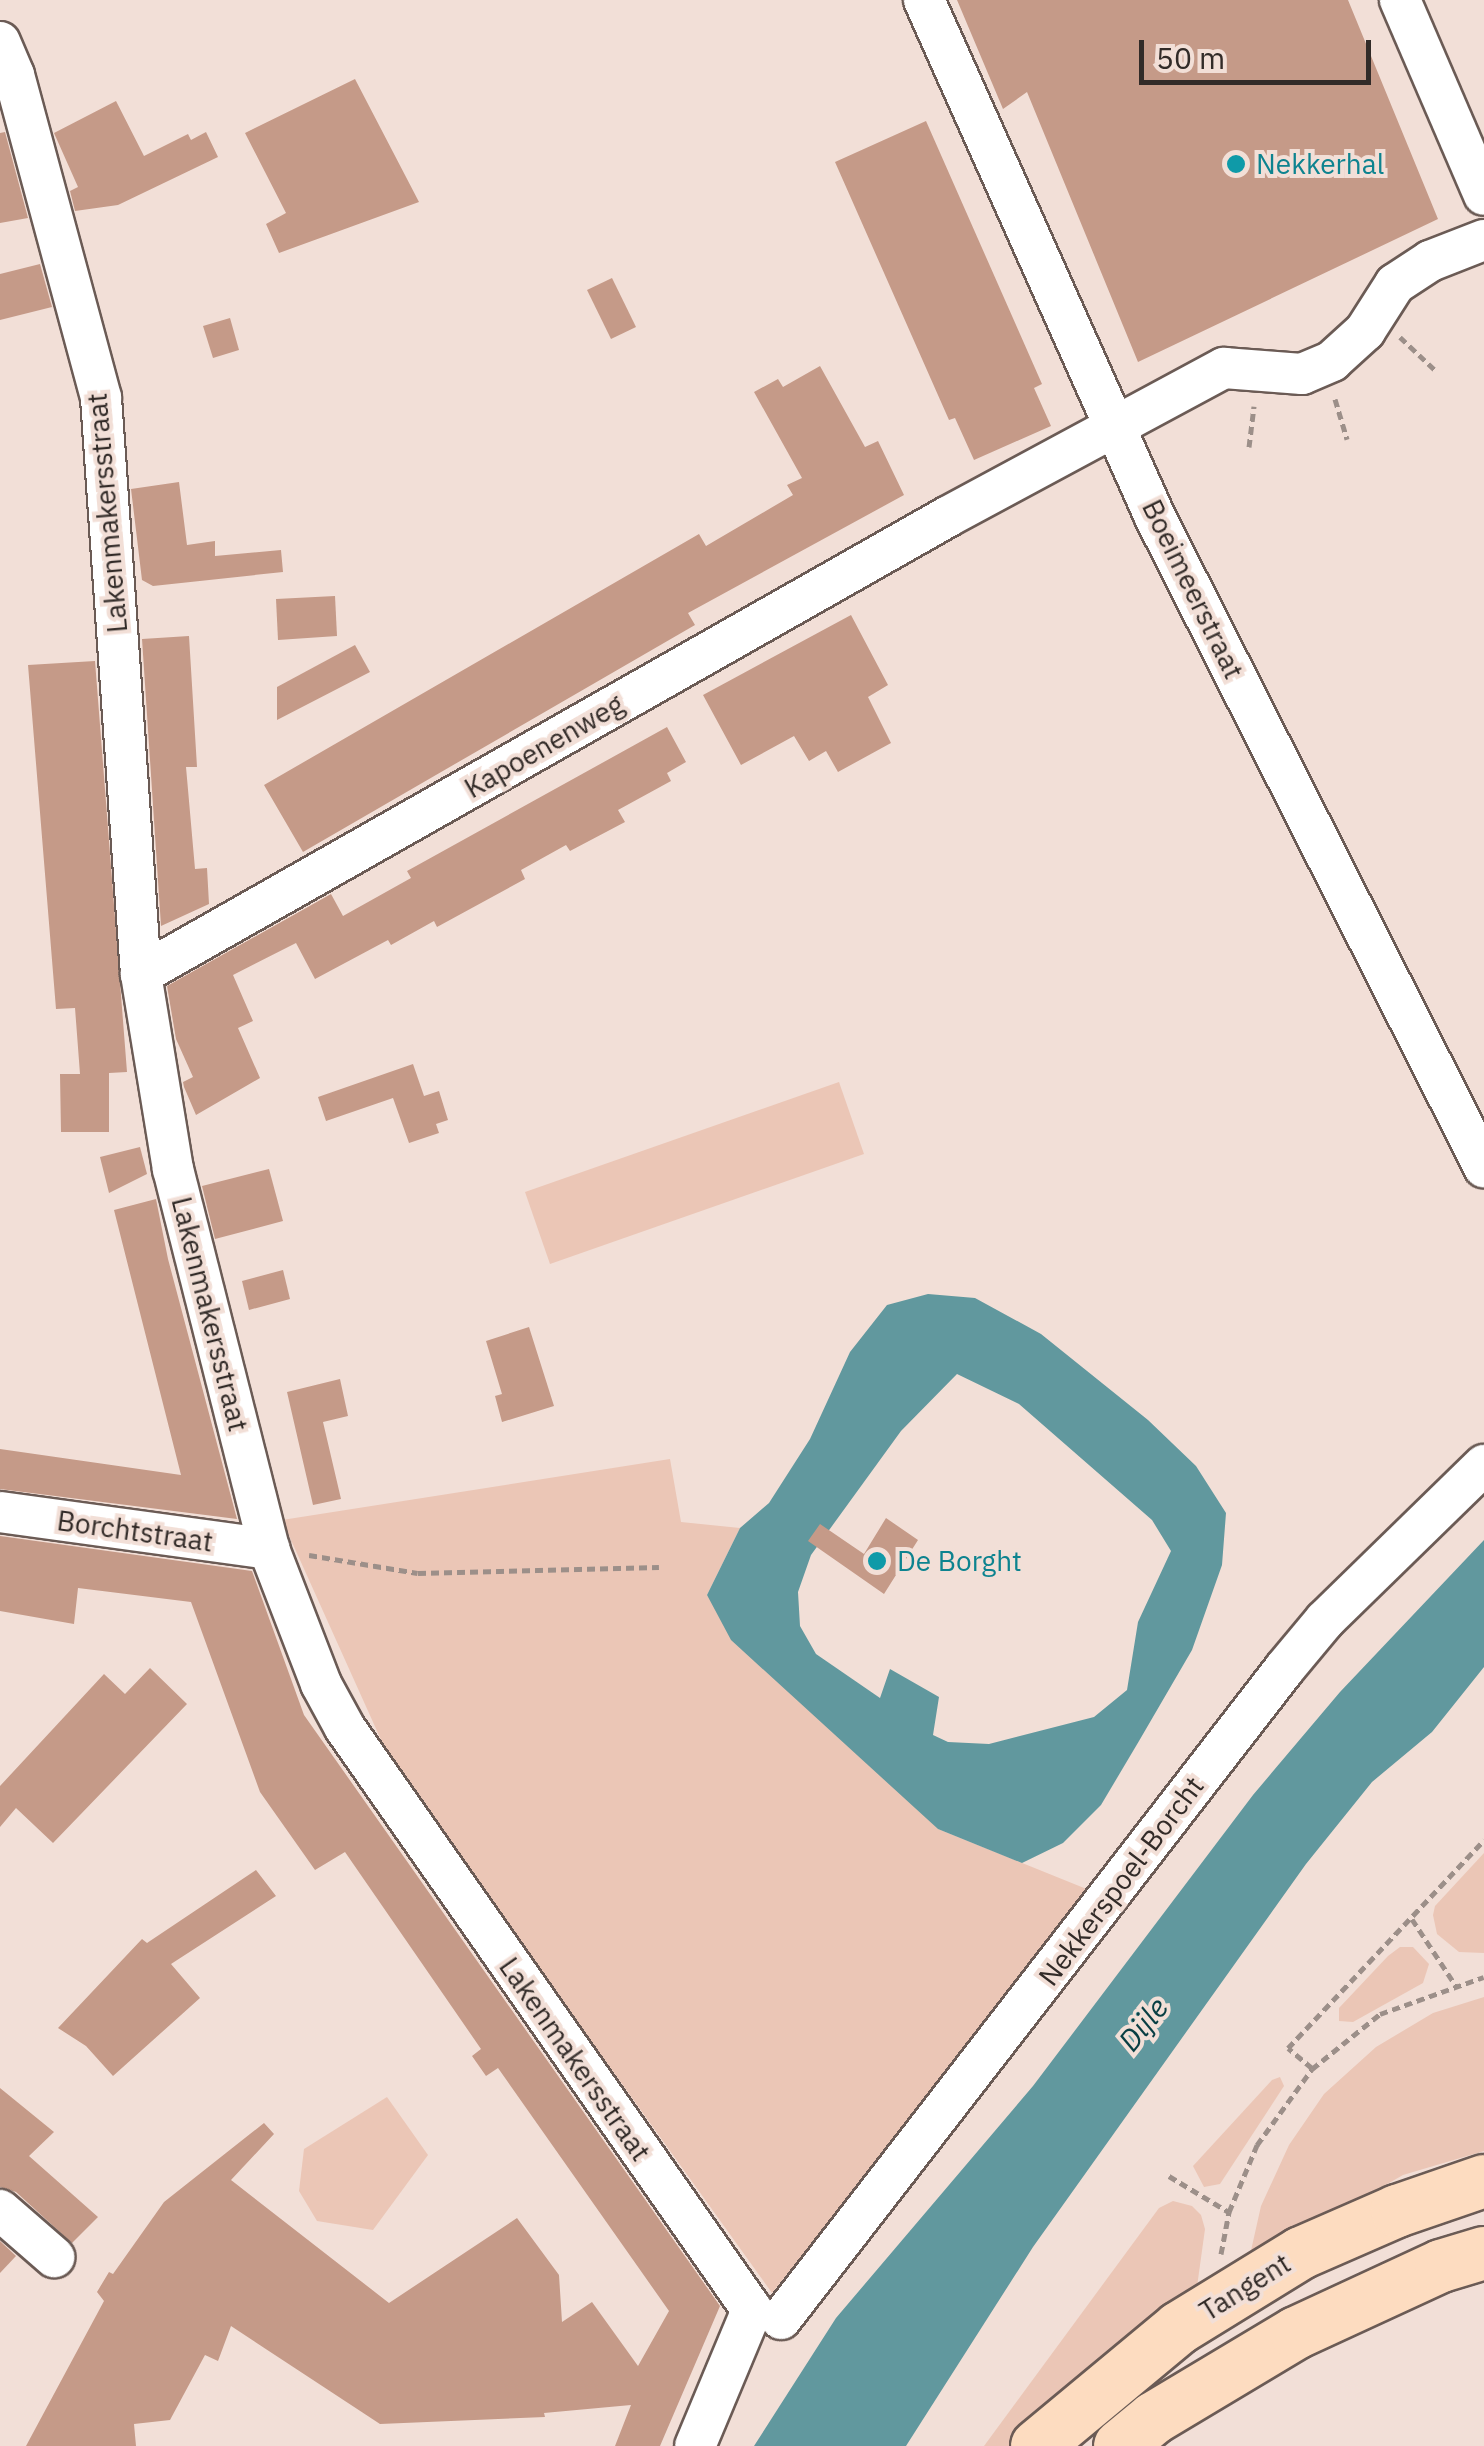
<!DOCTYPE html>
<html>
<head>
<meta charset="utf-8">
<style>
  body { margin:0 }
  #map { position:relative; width:1484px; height:2446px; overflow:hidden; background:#f2dfd7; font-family:"IBM Plex Sans",sans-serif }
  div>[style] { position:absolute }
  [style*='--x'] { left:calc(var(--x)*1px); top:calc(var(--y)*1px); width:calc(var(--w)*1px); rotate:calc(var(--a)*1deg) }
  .green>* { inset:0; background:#ebc6b6 }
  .water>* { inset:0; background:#61989e }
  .building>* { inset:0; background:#c59a88 }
  .path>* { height:5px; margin-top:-2.5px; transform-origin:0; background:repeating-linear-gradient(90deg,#9c8f89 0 8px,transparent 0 13px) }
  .roads { filter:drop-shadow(2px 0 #6b5b55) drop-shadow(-2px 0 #6b5b55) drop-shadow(0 2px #6b5b55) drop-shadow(0 -2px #6b5b55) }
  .minor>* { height:40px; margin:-20px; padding:0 20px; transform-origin:20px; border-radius:20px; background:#fff }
  .major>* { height:52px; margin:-26px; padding:0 26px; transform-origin:26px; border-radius:26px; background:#fddcc0 }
  .dots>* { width:28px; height:28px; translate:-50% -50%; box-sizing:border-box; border:5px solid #f2dfd7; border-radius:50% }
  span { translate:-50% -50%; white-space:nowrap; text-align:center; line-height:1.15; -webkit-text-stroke:8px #f2dfd7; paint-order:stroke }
  .culture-label { font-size:28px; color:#0d838f }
  .left { translate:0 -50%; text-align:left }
  .street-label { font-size:28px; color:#322b28 }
  .water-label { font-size:30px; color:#083e43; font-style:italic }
  .scale { position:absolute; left:1139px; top:40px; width:232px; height:45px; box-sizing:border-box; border:5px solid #322b28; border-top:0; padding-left:12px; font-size:30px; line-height:35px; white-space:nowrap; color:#322b28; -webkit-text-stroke:8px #f2dfd7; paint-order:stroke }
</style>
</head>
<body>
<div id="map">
  <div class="green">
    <div style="clip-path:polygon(839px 1082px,864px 1154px,550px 1264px,525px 1192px)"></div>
    <div style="clip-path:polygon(670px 1459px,681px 1522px,740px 1528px,707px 1595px,938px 1829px,1094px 1892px,772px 2293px,391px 1762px,282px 1520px)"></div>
    <div style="clip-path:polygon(1484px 1853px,1484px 1953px,1459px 1952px,1437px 1934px,1433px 1915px,1435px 1906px)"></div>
    <div style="clip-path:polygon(1413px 1947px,1429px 1964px,1423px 1983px,1353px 2022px,1339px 2021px,1339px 2008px,1388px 1956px,1400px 1947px)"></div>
    <div style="clip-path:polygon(1484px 1997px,1484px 2151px,1403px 2175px,1248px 2264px,1261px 2206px,1289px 2145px,1324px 2094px,1376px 2047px,1433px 2013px)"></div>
    <div style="clip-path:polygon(1280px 2077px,1284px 2086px,1220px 2184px,1204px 2187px,1193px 2166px,1272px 2080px)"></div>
    <div style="clip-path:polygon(387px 2097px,428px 2155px,373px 2230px,317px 2221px,299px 2191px,304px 2149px)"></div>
    <div style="clip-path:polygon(1173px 2201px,1192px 2206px,1201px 2215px,1205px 2229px,1196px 2294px,1014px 2446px,984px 2446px,1159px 2208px)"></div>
  </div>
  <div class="water">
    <div style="clip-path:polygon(evenodd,928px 1294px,975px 1298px,1041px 1334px,1148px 1420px,1196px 1466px,1226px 1513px,1222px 1565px,1192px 1650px,1139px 1741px,1101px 1805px,1063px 1843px,1022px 1863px,938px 1829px,731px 1640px,707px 1595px,740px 1528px,769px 1503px,810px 1439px,850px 1352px,887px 1305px,928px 1294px,957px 1374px,1019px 1404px,1152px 1520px,1171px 1551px,1138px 1622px,1127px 1690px,1094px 1717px,989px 1744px,948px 1742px,933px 1735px,939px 1697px,890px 1669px,880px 1698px,816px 1654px,800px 1626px,798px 1592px,811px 1555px,901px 1431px,957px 1374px)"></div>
    <div style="clip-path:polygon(1484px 1540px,1484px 1667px,1432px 1732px,1372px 1782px,1306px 1864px,1033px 2247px,906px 2446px,754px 2446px,836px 2318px,1033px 2086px,1253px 1795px,1340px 1692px)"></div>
  </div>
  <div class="building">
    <div style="clip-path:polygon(957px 0,1348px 0,1438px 219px,1138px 362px,1027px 92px,1003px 109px)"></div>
    <div style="clip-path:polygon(355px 79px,419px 202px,279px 253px,266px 224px,286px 213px,245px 133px)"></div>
    <div style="clip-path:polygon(116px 101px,144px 156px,188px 134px,191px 140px,206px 132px,218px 157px,118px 205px,75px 211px,70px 191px,78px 187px,54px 133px)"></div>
    <div style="clip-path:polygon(926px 121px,1042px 384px,1034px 388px,1051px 426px,974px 460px,955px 418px,949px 420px,835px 162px)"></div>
    <div style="clip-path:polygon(5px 132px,28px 218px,0 223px,0 133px)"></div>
    <div style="clip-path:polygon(40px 264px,52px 307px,0 320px,0 274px)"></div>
    <div style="clip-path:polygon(612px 278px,636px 327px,611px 339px,587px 290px)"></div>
    <div style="clip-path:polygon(230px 318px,239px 350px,213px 358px,203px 326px)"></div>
    <div style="clip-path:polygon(820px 366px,865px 447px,878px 441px,904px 495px,688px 613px,695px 625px,303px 852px,264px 785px,699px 534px,706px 546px,793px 495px,787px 485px,802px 478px,754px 392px,778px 379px,783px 387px)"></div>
    <div style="clip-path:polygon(179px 482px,187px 545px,215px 541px,215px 556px,281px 550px,283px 572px,153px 586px,142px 580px,131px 489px)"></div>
    <div style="clip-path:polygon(335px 596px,337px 636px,278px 640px,276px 599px)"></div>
    <div style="clip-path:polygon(851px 615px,888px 685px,868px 697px,891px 743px,838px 772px,826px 751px,809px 761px,794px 736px,741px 765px,703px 695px)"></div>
    <div style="clip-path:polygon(189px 636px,197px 767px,186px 767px,195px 869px,207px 868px,209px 904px,161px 926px,142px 639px)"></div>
    <div style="clip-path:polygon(355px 645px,370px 672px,277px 720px,277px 687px)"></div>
    <div style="clip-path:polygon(95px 661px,127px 1072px,109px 1073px,109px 1132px,61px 1132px,60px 1074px,80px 1074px,75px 1008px,56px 1009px,28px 665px)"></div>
    <div style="clip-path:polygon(667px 727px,686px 762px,667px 773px,671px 781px,618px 810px,625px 822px,570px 851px,566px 845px,521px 870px,525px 879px,437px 927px,434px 921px,391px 945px,388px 940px,315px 979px,296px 943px,233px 975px,253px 1021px,238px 1028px,260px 1078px,196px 1115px,184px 1087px,183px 1082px,193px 1077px,176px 1039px,167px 986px,331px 894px,343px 916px,411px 878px,407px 871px)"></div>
    <div style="clip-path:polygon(413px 1064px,424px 1096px,439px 1091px,448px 1120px,436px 1124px,439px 1133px,409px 1143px,393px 1098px,326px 1121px,318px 1097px)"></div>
    <div style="clip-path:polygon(140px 1147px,147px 1174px,109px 1193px,100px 1157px)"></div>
    <div style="clip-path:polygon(269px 1169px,283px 1221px,215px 1239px,202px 1186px)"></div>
    <div style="clip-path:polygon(156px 1199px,168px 1259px,237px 1519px,0 1489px,0 1449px,181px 1475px,114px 1210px)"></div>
    <div style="clip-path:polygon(283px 1270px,290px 1299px,249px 1310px,242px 1281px)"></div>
    <div style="clip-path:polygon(529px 1327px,554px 1406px,502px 1422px,495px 1396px,502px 1394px,486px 1341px)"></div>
    <div style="clip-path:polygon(340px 1379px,348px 1416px,323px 1422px,341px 1499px,313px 1505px,287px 1392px)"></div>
    <div style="clip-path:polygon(886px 1518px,918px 1540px,884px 1594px,808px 1541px,820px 1524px,864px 1554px)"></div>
    <div style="clip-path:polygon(0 1536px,252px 1571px,304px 1715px,720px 2306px,660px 2446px,615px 2446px,631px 2405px,544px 2413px,545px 2417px,380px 2424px,231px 2326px,218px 2361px,205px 2355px,170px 2420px,134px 2424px,136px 2446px,26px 2446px,104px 2301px,97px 2292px,109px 2272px,113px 2274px,164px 2202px,264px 2123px,274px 2134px,231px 2180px,389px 2303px,517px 2218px,559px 2275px,562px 2322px,592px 2302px,638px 2366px,669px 2311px,498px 2068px,486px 2076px,472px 2056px,481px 2049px,345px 1852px,315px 1870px,260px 1792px,191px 1602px,78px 1588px,74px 1624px,0 1611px)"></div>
    <div style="clip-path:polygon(150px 1668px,187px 1704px,53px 1843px,16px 1808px,0 1827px,0 1786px,104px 1674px,125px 1694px)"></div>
    <div style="clip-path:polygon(256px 1870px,276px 1896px,171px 1964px,200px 1998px,113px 2076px,86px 2046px,58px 2028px,142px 1939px,147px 1943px)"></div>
    <div style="clip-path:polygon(0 2088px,54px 2132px,29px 2156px,98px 2217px,72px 2243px,16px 2192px,0 2187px)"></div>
    <div style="clip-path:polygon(0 2241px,16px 2256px,0 2273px)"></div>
  </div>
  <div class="path">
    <div style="--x:1400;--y:337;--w:47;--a:43.3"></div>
    <div style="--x:1335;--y:399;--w:42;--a:73.3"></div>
    <div style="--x:1249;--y:447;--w:41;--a:-83"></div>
    <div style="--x:309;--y:1555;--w:110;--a:9.4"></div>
    <div style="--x:418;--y:1573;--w:241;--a:-1.4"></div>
    <div style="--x:1412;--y:1919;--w:80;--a:56.7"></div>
    <div style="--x:1312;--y:2068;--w:31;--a:-140"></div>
    <div style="--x:1288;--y:2048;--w:286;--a:-46.7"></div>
    <div style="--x:1169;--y:2176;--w:70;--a:31"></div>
    <div style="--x:1221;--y:2254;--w:43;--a:-79.2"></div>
    <div style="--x:1229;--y:2212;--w:73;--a:-67.3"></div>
    <div style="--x:1257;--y:2145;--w:94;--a:-54.1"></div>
    <div style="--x:1312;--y:2069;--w:87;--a:-39"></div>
    <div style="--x:1380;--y:2014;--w:110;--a:-19.6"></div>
  </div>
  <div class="roads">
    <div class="minor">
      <div style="--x:924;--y:0;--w:566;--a:65.92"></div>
      <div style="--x:1155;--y:517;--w:729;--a:63.15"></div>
      <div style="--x:1400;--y:0;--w:212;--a:66.7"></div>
      <div style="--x:0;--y:42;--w:36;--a:67"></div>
      <div style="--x:14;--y:75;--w:335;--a:74.9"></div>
      <div style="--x:101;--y:398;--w:577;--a:86.03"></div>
      <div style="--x:141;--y:974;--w:198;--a:80.7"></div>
      <div style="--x:173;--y:1169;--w:392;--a:75.8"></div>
      <div style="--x:269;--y:1549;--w:145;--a:68.9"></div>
      <div style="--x:321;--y:1684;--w:50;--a:61.4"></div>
      <div style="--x:345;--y:1728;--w:710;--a:55.03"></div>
      <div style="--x:752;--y:2310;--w:147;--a:112.7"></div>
      <div style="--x:141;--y:974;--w:927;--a:-29.55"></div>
      <div style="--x:947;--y:517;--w:315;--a:-28.3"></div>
      <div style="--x:1224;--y:368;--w:78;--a:4.4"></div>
      <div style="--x:1302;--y:374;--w:33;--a:-23"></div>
      <div style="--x:1332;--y:361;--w:45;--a:-42.3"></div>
      <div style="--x:1365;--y:331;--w:56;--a:-57.4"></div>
      <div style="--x:1395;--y:284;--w:42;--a:-33.3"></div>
      <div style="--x:1430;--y:261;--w:58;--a:-21.3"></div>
      <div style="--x:0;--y:1512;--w:272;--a:7.8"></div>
      <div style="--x:0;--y:2210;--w:72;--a:41"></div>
      <div style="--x:781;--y:2319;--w:823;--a:-52.25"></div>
      <div style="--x:1285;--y:1668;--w:62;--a:-50.2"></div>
      <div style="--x:1325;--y:1620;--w:222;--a:-44.3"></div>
    </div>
    <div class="major">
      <div style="--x:1037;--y:2446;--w:185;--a:-39.7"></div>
      <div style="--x:1179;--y:2328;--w:143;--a:-31.6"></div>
      <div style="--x:1301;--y:2253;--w:105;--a:-23.6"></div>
      <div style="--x:1397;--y:2211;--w:92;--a:-19"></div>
      <div style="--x:1120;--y:2446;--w:44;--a:-39.5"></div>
      <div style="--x:1154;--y:2418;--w:165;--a:-30.9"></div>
      <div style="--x:1296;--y:2333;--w:160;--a:-24.8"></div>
      <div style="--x:1441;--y:2266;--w:45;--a:-16.8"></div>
    </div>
  </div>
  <div class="dots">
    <div style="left:1236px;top:164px;background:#0f9aa8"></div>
    <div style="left:877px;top:1561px;background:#0f9aa8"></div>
  </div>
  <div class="culture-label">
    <span class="left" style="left:1256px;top:164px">Nekkerhal</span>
    <span class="left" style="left:897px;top:1561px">De Borght</span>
  </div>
  <div class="street-label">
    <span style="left:107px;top:513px;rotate:-95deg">Lakenmakersstraat</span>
    <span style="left:1193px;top:589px;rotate:64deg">Boeimeerstraat</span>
    <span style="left:544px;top:746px;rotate:-30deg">Kapoenenweg</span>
    <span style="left:210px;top:1314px;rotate:76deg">Lakenmakersstraat</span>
    <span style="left:135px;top:1531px;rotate:8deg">Borchtstraat</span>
    <span style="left:1121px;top:1881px;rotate:-53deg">Nekkerspoel-Borcht</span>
    <span style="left:575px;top:2059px;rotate:55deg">Lakenmakersstraat</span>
    <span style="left:1245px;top:2287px;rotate:-32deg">Tangent</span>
  </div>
  <div class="water-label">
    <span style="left:1143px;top:2024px;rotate:-51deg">Dijle</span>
  </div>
  <div class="scale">50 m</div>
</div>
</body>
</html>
